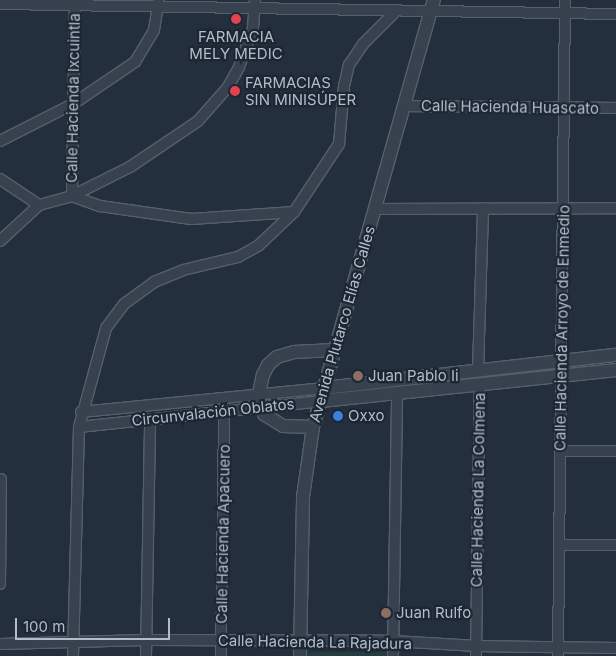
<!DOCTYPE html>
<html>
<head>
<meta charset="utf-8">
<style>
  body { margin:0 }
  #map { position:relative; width:616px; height:656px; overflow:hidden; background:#242f3e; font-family:Inter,sans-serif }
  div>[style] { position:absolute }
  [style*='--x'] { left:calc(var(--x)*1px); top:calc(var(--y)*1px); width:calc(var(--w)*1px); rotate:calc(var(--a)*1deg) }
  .green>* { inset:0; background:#263c3f }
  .roads { filter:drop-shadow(1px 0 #565f6c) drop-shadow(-1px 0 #565f6c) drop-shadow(0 1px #565f6c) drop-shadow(0 -1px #565f6c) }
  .minor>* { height:10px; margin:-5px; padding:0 5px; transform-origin:5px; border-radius:5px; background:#38414e }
  .tertiary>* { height:12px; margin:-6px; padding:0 6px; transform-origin:6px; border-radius:6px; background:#38414e }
  .dots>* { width:14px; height:14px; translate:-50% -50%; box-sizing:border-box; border:2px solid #1d2633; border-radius:50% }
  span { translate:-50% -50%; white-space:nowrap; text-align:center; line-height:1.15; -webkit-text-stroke:4.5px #1d2633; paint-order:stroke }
  .poi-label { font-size:15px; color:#b4bcc9 }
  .left { translate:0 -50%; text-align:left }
  .street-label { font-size:15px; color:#b4bcc9 }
  .scale { position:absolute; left:15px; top:618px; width:155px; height:22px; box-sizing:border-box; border:2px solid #b4bcc9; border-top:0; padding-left:6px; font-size:15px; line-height:18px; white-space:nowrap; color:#b4bcc9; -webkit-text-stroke:4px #1d2633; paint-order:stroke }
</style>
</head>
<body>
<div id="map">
  <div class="green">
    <div style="clip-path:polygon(305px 652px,387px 652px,387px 656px,305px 656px)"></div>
  </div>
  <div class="roads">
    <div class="minor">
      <div style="--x:75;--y:0;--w:196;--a:90.9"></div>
      <div style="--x:72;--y:196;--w:30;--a:20"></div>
      <div style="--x:100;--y:206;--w:92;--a:8.1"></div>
      <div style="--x:191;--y:219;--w:103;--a:-3.9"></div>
      <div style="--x:0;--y:4;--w:616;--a:0.93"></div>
      <div style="--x:404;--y:106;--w:212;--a:0.5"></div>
      <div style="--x:0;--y:141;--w:82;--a:-26.9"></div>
      <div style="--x:73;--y:104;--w:75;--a:-34.1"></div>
      <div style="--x:135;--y:62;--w:37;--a:-59"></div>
      <div style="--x:154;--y:30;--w:30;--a:-81"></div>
      <div style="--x:0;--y:179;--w:47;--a:33.7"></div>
      <div style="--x:375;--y:209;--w:241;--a:-0.2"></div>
      <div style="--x:0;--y:241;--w:53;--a:-42.7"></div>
      <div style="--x:39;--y:205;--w:34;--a:-15"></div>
      <div style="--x:72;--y:196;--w:65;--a:-26.6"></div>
      <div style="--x:130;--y:167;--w:82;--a:-34.1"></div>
      <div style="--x:198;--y:121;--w:45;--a:-48.6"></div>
      <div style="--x:228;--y:87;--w:23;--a:-61"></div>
      <div style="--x:239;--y:67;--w:41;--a:-70.3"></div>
      <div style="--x:253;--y:28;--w:28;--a:-86"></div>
      <div style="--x:478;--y:370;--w:162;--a:-88.2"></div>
      <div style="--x:81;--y:412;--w:245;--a:-5.6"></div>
      <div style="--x:79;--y:427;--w:243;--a:-6.1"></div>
      <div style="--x:560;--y:451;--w:56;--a:0"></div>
      <div style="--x:561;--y:545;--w:55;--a:0"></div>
      <div style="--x:0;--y:584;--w:105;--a:-89.5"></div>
      <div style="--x:0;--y:644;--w:146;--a:-1.6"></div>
      <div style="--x:146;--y:640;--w:247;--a:0.2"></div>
      <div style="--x:393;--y:641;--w:84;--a:3.4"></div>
      <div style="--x:477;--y:646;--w:139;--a:0.8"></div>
      <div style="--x:73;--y:656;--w:229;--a:-88.5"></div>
      <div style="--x:79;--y:427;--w:103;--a:-74.7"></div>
      <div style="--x:106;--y:328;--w:30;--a:-53"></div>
      <div style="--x:124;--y:304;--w:37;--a:-36"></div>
      <div style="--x:154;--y:282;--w:31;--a:-22"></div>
      <div style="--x:183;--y:270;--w:57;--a:-13.3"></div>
      <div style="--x:238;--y:257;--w:23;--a:-29"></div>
      <div style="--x:258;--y:246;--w:50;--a:-43.4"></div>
      <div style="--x:294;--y:212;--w:82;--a:-56.5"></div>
      <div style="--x:339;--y:144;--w:58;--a:-85.1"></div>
      <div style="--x:344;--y:86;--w:22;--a:-77"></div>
      <div style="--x:349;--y:65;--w:25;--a:-56"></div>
      <div style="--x:363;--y:44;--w:45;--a:-45"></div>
      <div style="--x:146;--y:656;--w:237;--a:-89"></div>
      <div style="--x:221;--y:656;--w:245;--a:-89.3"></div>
      <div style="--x:393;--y:656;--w:263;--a:-89.1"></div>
      <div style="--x:476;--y:656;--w:272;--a:-89.2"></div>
      <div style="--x:558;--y:656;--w:656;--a:-89.39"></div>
    </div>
    <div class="tertiary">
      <div style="--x:325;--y:388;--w:293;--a:-6.5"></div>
      <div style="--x:321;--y:401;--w:297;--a:-6"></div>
      <div style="--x:313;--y:427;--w:30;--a:-178"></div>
      <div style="--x:283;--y:426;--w:22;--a:-148"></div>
      <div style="--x:264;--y:414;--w:17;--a:-111"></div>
      <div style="--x:258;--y:398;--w:24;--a:-78"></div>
      <div style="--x:263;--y:375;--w:11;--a:-63"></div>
      <div style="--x:268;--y:365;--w:12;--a:-42"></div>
      <div style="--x:277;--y:357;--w:18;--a:-16"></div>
      <div style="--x:294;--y:352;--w:40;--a:-2.9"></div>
      <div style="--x:300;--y:656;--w:159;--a:-88.9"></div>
      <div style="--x:303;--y:497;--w:71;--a:-81.9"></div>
      <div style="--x:313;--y:427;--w:444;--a:-74.2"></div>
    </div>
  </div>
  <div class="dots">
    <div style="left:236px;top:19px;background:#e0444e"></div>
    <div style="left:235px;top:91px;background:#e0444e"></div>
    <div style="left:358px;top:376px;background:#8d6e63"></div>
    <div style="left:338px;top:416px;background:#3f7fe0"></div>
    <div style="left:386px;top:613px;background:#8d6e63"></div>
  </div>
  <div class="poi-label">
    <span style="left:236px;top:45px">FARMACIA<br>MELY MEDIC</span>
    <span class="left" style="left:245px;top:91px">FARMACIAS<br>SIN MINISÚPER</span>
    <span class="left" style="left:368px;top:376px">Juan Pablo Ii</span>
    <span class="left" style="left:348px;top:416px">Oxxo</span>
    <span class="left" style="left:396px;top:613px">Juan Rulfo</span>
  </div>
  <div class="street-label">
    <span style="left:73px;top:98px;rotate:-89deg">Calle Hacienda Ixcuintla</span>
    <span style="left:510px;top:107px;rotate:1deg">Calle Hacienda Huascato</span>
    <span style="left:342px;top:324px;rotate:-74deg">Avenida Plutarco Elías Calles</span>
    <span style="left:562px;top:328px;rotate:-89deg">Calle Hacienda Arroyo de Enmedio</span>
    <span style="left:213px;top:412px;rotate:-6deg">Circunvalación Oblatos</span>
    <span style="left:478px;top:490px;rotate:-89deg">Calle Hacienda La Colmena</span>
    <span style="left:223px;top:534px;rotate:-89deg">Calle Hacienda Apacuero</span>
    <span style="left:315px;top:642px;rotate:1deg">Calle Hacienda La Rajadura</span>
  </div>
  <div class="scale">100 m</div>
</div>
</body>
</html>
